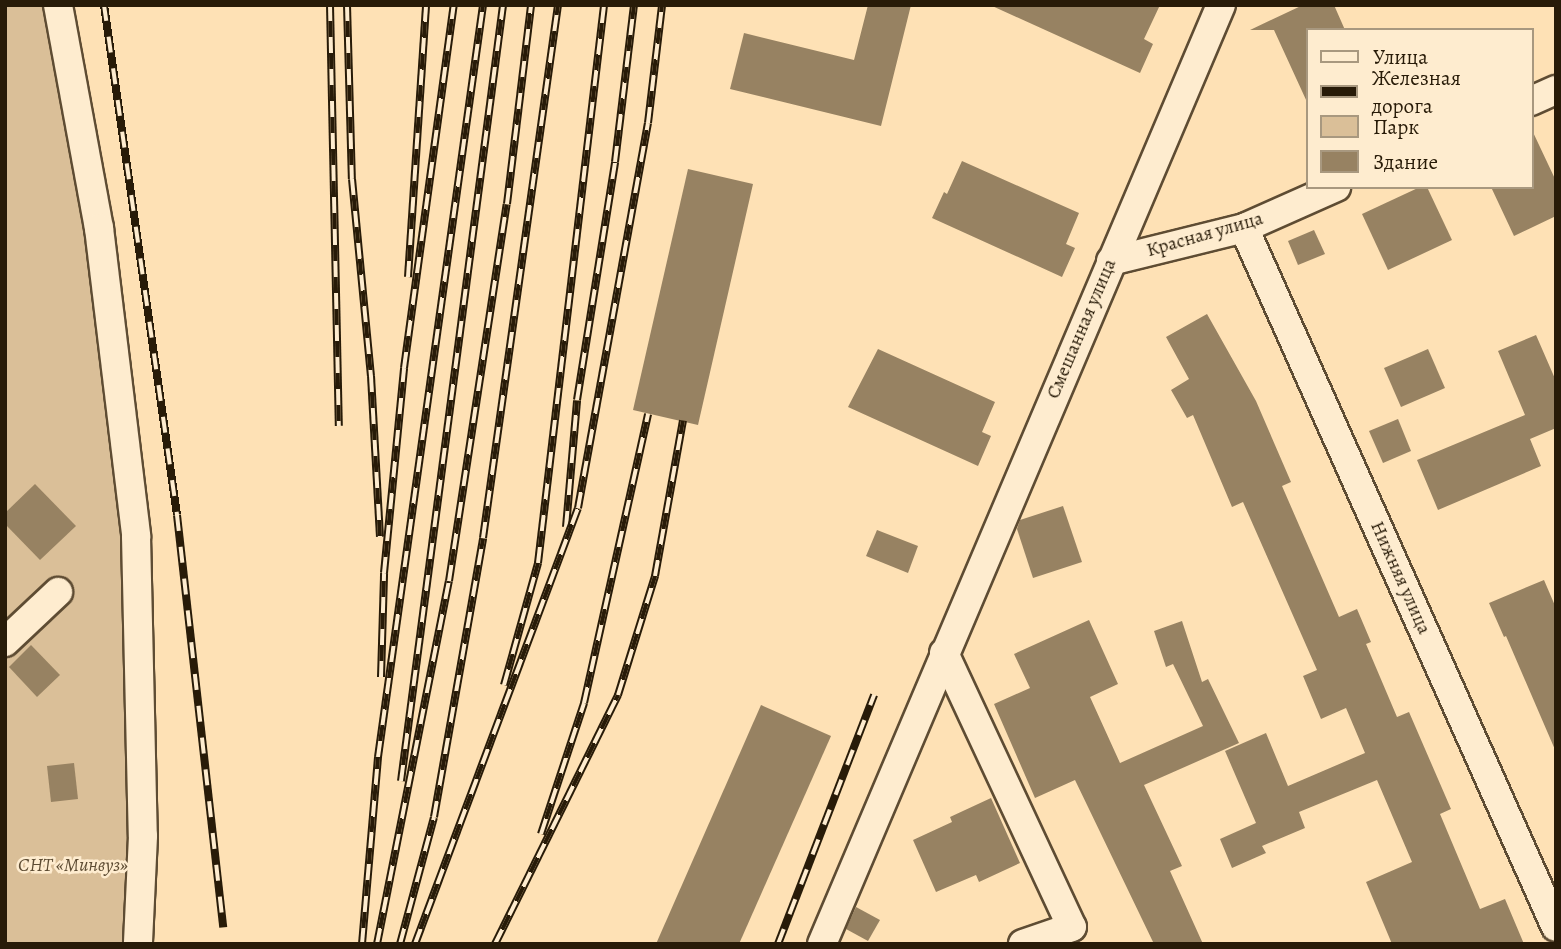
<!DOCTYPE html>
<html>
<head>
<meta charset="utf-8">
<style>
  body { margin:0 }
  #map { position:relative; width:1561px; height:949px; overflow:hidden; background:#fee1b5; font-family:Alegreya,serif }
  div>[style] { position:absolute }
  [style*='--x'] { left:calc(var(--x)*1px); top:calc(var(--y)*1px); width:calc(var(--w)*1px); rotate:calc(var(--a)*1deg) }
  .green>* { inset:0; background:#dabf98 }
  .building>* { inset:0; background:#978262 }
  .roads { filter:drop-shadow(2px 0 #5e4c33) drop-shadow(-2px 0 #5e4c33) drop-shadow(0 2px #5e4c33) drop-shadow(0 -2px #5e4c33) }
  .street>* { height:28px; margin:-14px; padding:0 14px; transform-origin:14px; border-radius:14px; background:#feeccf }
  .rail>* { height:8px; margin-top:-4px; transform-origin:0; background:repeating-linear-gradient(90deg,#feeccf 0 16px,#281b08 0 32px); box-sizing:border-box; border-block:2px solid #281b08 }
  span { translate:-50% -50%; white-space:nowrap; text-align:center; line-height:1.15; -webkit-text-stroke:5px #feeccf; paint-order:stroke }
  .street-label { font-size:19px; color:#281b08 }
  .park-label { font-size:19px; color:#5d4c33; font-style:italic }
  .frame { position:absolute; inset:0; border:7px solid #281b08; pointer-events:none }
  .legend { position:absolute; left:1306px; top:28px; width:228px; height:161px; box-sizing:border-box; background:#feeccf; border:2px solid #a8987f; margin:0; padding:9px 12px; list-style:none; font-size:21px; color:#281b08 }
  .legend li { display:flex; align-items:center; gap:14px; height:35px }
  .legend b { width:35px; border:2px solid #a8987f }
</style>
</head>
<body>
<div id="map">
  <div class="green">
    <div style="clip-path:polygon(5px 5px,58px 5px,136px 536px,138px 944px,5px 944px)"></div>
  </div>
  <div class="building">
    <div style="clip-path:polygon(868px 5px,911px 5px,881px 126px,730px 89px,744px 33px,854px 60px)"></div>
    <div style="clip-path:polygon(990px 5px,1160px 5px,1144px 39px,1153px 44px,1140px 73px)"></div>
    <div style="clip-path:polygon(1303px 5px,1334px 5px,1345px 30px,1307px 30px,1307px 102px,1274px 30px,1250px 30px)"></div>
    <div style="clip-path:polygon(1531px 128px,1556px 181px,1556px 216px,1514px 236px,1491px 187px,1531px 187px)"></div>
    <div style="clip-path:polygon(962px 161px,1079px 213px,1066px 244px,1075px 248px,1062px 277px,932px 218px,944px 192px,947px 194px)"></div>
    <div style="clip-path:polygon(688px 169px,753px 184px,698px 425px,633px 410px)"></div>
    <div style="clip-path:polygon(1420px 187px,1427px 187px,1452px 240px,1388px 270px,1362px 214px)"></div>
    <div style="clip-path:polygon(1314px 230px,1325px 254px,1298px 265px,1288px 241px)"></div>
    <div style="clip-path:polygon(1207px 314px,1256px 401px,1291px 482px,1282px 486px,1339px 617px,1357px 609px,1371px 642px,1366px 644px,1397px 717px,1409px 712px,1451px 809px,1440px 814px,1480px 909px,1505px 899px,1524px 944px,1392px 944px,1366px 882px,1412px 862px,1377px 780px,1299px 812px,1305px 828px,1262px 846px,1266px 853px,1232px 868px,1220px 839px,1256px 823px,1225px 751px,1266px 733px,1288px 786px,1365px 753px,1346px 708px,1321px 719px,1303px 676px,1317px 670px,1243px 502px,1232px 507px,1193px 415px,1187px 418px,1171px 390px,1189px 379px,1166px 337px)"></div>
    <div style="clip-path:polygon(1536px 335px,1556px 381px,1556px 428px,1530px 439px,1541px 466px,1438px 510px,1417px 460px,1525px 415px,1498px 351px)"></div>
    <div style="clip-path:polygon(878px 349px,995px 402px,982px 432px,991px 436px,978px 466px,848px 407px)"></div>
    <div style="clip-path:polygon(1428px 349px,1445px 388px,1401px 407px,1384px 368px)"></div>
    <div style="clip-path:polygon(1398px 419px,1411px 451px,1383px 463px,1369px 431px)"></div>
    <div style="clip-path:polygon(35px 484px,76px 526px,40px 560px,5px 524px,5px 513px)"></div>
    <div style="clip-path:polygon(1063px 506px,1082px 562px,1033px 578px,1017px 529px,1020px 520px)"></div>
    <div style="clip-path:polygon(877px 530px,918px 546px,908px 573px,866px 556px)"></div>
    <div style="clip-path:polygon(1544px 580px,1556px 608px,1556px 752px,1506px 636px,1504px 637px,1489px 603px)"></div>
    <div style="clip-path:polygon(1089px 620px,1118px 684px,1090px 697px,1120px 763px,1203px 726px,1173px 664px,1166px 667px,1154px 631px,1182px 621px,1202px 682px,1208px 679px,1239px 743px,1144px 785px,1182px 866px,1170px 871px,1203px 944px,1154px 944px,1075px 780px,1035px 798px,994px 704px,1030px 688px,1014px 654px)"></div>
    <div style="clip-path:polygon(31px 645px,60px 675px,37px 697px,9px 667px)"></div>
    <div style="clip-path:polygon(761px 705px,831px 736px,739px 944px,656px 944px)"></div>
    <div style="clip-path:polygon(74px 763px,78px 799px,51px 802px,47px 766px)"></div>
    <div style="clip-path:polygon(991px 798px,1020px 863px,979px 882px,976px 875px,936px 892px,913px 840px,952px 822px,950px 817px)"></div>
    <div style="clip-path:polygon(856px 907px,880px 920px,868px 941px,846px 929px)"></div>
  </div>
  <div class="roads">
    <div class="street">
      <div style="--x:58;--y:5;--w:227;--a:79.6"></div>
      <div style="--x:99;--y:228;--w:310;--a:83.1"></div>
      <div style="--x:136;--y:536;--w:300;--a:88.7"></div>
      <div style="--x:143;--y:836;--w:108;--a:92.7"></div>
      <div style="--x:1531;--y:101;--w:27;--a:-24"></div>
      <div style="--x:1244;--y:228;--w:765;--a:65.95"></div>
      <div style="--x:1111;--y:261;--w:137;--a:-13.9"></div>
      <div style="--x:1244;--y:228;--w:101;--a:-24"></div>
      <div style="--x:5;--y:642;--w:73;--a:-43.3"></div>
      <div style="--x:944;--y:653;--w:302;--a:65"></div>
      <div style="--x:1072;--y:927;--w:52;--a:160.9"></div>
      <div style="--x:822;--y:944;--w:1020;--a:-66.98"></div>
    </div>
  </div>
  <div class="rail">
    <div style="--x:104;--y:5;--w:515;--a:81.85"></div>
    <div style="--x:177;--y:515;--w:415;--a:83.6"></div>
    <div style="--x:330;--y:5;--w:421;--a:88.8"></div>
    <div style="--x:347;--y:5;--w:174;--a:88.4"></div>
    <div style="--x:352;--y:179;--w:198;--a:84.5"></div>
    <div style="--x:371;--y:376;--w:161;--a:86.8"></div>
    <div style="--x:408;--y:277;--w:273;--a:-86.2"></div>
    <div style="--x:566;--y:527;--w:127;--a:-85"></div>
    <div style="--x:577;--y:400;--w:241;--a:-80.9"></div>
    <div style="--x:615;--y:162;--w:158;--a:-83.1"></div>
    <div style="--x:381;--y:677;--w:104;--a:-88.3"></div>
    <div style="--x:384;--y:573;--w:206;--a:-84.4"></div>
    <div style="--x:404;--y:368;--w:366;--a:-82.2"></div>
    <div style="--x:504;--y:685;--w:127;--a:-74.4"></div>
    <div style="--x:538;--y:563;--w:562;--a:-83.25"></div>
    <div style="--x:401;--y:781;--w:783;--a:-82.51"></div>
    <div style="--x:541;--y:834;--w:138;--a:-71.8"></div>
    <div style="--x:584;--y:703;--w:296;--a:-77.5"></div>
    <div style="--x:362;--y:944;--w:188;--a:-85.1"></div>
    <div style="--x:378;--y:757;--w:759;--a:-82.05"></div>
    <div style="--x:377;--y:944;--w:370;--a:-78.8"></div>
    <div style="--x:449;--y:581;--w:381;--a:-81.3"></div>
    <div style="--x:507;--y:204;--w:200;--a:-83.1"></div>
    <div style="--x:400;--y:944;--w:131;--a:-75"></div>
    <div style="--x:434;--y:817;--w:283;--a:-80"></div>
    <div style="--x:483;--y:538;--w:538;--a:-81.99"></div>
    <div style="--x:415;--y:944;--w:465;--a:-69.5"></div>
    <div style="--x:578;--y:508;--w:391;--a:-79.7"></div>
    <div style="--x:648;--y:123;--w:119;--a:-83.2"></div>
    <div style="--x:495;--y:944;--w:278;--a:-63.7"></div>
    <div style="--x:618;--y:695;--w:125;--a:-72.7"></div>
    <div style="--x:655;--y:576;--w:158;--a:-79.8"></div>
    <div style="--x:778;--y:944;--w:267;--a:-68.9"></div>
  </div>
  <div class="street-label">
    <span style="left:1205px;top:235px;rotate:-16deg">Красная улица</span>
    <span style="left:1082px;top:329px;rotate:-67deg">Смешанная улица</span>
    <span style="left:1400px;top:578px;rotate:66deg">Нижняя улица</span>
  </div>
  <div class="park-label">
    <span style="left:73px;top:866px">СНТ «Минвуз»</span>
  </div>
  <div class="frame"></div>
  <ul class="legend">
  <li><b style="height:9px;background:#feeccf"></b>Улица</li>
  <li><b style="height:9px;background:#281b08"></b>Железная дорога</li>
  <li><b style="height:19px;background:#dabf98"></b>Парк</li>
  <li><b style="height:19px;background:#978262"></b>Здание</li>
  </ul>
</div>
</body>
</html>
